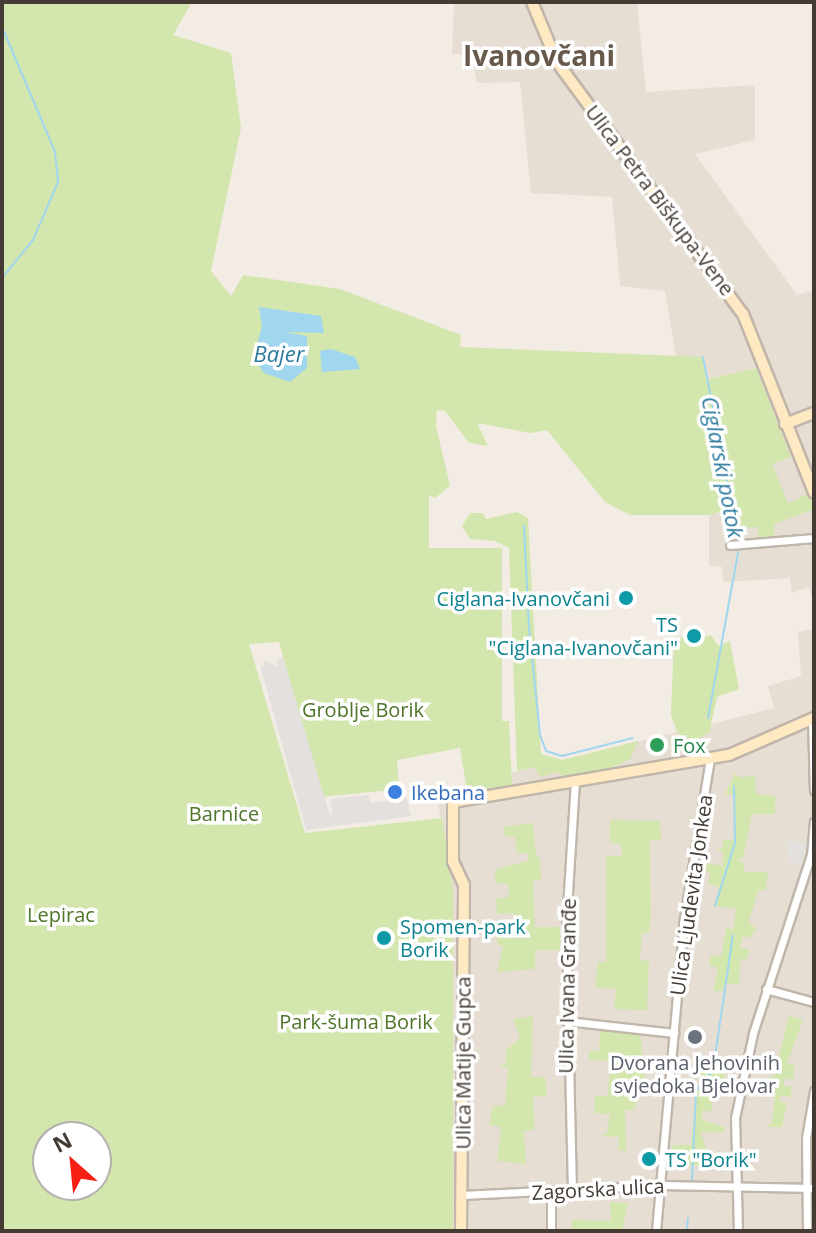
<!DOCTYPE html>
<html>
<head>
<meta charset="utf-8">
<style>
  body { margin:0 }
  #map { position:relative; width:816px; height:1233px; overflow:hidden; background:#f2ece4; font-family:"Open Sans",sans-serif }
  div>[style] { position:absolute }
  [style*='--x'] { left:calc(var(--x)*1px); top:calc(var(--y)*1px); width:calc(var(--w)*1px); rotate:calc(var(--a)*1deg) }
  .residential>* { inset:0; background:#e6ded2 }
  .green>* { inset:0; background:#d3e6ad }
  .parking>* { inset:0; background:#e3e0dd }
  .water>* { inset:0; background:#a0d7ef }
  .stream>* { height:2px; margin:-1px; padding:0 1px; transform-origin:1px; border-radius:1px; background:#a0d7ef }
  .roads { filter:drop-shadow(2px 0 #c0b6aa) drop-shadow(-2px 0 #c0b6aa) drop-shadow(0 2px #c0b6aa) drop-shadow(0 -2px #c0b6aa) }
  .street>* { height:7px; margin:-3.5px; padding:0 3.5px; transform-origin:3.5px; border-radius:3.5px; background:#fff }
  .secondary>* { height:10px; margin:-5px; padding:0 5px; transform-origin:5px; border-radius:5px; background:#fee9c2 }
  .dots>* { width:22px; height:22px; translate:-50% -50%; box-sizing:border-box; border:4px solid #fff; border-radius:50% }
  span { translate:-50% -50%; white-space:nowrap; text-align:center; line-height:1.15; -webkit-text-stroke:7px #fff; paint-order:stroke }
  .street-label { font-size:20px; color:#443c34 }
  .culture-label { font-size:20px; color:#0d838f }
  .right { translate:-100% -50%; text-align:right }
  .left { translate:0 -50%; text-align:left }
  .park-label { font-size:20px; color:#4e7528 }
  .leisure-label { font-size:20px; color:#27864d }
  .shop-label { font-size:20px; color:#366cbe }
  .worship-label { font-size:20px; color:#5b616d }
  .water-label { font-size:22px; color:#2c7a9e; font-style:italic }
  .district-label { font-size:28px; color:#67594c; font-weight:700 }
  .frame { position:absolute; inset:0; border:4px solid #443c34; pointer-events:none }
  .north { position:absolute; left:32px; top:1121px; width:80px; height:80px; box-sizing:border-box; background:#fff; border:2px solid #b4b1ae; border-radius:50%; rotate:333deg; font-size:22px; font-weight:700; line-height:32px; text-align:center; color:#443c34 }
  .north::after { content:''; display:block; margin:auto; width:28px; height:36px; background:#f81f15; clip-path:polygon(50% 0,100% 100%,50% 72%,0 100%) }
</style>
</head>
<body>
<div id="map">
  <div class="residential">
    <div style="clip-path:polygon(454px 2px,637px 2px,646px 92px,755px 85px,755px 140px,695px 154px,797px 295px,814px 290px,814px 605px,809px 587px,792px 593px,790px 578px,723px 582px,722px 567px,709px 565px,709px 515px,735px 507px,771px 408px,756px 368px,708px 379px,703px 357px,676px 357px,665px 291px,620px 286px,612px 197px,531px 193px,520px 82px,477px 83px,472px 57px,452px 53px)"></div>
    <div style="clip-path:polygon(814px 629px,814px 1231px,453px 1231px,453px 890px,436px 791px,677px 732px,689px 743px,708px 725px,774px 708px,768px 686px,801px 676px,798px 632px)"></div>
  </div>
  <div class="green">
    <div style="clip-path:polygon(evenodd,2px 2px,192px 2px,173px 35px,231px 53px,241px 128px,211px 271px,231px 296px,243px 275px,340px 289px,461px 335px,460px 347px,703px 357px,708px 379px,756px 368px,791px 457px,772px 464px,788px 503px,814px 491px,814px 509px,774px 524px,775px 544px,758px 546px,758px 527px,736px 528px,730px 509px,709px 515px,630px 515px,605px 502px,547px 430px,530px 433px,477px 423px,488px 446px,469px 443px,445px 411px,437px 410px,436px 426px,450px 486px,435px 498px,429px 495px,429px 548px,502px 548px,502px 721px,509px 721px,512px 785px,467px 791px,460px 748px,397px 760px,399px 789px,323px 797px,279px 642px,249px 644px,305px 833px,442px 818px,453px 890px,453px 1231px,2px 1231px,2px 2px,48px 1137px,96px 1137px,96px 1185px,48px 1185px,48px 1137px)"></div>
    <div style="clip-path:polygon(517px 512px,528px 518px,541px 754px,562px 760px,638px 741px,630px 759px,613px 767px,564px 777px,558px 772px,540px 777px,534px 767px,517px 771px,509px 548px,495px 541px,470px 539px,462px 526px,470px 513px,483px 513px,486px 519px)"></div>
    <div style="clip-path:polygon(712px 636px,718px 646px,730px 641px,739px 689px,717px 697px,709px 733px,689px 743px,677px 732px,671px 715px,674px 637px)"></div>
    <div style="clip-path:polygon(735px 773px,740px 778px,755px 775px,756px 794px,775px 796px,775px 814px,752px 814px,743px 859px,736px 859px,744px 864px,744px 872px,768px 872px,766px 890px,758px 890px,749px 922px,757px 929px,750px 938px,743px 936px,740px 947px,749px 950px,747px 959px,740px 959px,739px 985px,726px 983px,724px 991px,713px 991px,718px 968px,709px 965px,711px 955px,721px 957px,726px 928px,733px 929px,736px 909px,715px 906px,719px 887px,708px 884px,710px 872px,699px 870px,702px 862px,722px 866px,723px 853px,717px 848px,723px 848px,723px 840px,734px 840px,734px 795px,725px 794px)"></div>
    <div style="clip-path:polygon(610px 820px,660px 821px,661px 840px,650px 840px,651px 916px,649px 933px,642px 933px,640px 960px,649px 961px,647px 1010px,614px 1009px,616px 989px,595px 987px,598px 962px,606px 962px,606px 856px,622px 856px,621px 844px,610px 843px)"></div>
    <div style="clip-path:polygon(533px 823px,536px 857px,540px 857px,541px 880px,533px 881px,535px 927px,560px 927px,561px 950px,535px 950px,535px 969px,497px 972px,503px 946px,498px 945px,495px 924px,515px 923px,514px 913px,497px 914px,496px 899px,509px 897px,508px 884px,495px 883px,495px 870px,529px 860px,528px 853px,517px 854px,515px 837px,505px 836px,503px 827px)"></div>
    <div style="clip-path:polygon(533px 1016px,531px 1077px,545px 1077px,547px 1096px,533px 1097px,535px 1129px,524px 1131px,526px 1164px,497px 1161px,501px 1127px,489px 1125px,493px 1106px,505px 1105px,508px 1067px,499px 1067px,506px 1062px,506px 1050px,520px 1038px,513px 1019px)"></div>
    <div style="clip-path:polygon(789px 1016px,803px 1020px,787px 1063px,795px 1066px,793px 1080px,784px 1078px,784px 1086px,792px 1087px,790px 1097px,780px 1095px,780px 1102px,787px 1103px,782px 1127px,765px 1127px,772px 1123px,775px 1094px,775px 1086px,767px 1086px,768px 1077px,774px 1077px)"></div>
    <div style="clip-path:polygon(600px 1031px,639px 1033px,641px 1041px,646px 1096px,636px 1096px,635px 1110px,625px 1110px,626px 1151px,619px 1150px,619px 1137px,601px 1136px,607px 1133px,610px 1114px,594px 1113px,595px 1096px,608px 1096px,610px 1061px,589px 1060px,589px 1051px,599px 1051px)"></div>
    <div style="clip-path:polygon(702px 1059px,725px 1074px,723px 1093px,711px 1092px,712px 1111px,702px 1111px,702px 1120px,724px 1127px,724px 1132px,701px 1132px,710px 1164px,684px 1167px,684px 1156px,670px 1156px,672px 1145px,691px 1145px,696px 1091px,705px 1079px,698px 1078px)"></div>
    <div style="clip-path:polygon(610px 1202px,628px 1203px,622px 1231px,572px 1231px,571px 1220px,611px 1221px)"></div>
  </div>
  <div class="parking">
    <div style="clip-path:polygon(283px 657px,329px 813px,333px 813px,330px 799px,368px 795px,371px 803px,406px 797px,411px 816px,306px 830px,260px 665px,265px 666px,263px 660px,278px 667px,277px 660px)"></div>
    <div style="clip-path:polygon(787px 841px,809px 843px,803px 868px,788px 860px)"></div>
  </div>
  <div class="water">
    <div style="clip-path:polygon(259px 307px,321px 316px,324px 333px,285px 332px,307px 336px,307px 368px,290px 382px,264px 373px,253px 358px,262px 327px)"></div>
    <div style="clip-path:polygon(331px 349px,355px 357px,360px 369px,322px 372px,320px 351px)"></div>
  </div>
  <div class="stream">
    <div style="--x:2;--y:8;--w:6;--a:-72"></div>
    <div style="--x:2;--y:27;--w:136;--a:67"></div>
    <div style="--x:55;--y:152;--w:30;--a:84"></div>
    <div style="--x:58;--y:182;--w:63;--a:113.3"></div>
    <div style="--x:33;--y:240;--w:49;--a:129.2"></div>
    <div style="--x:703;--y:357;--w:188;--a:79"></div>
    <div style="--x:524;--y:526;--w:101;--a:87.2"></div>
    <div style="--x:529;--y:627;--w:109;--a:84.2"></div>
    <div style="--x:540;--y:735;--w:17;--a:69"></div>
    <div style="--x:546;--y:751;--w:17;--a:17"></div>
    <div style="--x:562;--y:756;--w:73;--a:-14.2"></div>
    <div style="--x:708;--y:718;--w:173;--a:-79.7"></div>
    <div style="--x:715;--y:906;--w:66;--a:-72.4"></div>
    <div style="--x:735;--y:843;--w:57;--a:-91"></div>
    <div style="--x:2;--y:1102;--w:24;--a:90"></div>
    <div style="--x:692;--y:1180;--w:89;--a:-87.4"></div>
    <div style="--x:696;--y:1091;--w:27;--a:-51"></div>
    <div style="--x:713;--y:1070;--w:136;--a:-81.6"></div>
    <div style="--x:687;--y:1231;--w:13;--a:-86"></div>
  </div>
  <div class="roads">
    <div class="street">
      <div style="--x:730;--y:545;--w:84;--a:-4.8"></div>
      <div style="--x:812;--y:719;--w:71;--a:88.4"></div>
      <div style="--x:766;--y:989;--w:50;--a:15.2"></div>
      <div style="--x:566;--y:1021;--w:109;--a:6.3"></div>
      <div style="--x:572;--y:1192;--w:268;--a:-91.3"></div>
      <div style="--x:566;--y:924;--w:145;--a:-86.4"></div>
      <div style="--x:462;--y:1195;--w:199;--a:-2.9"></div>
      <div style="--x:661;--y:1185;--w:153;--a:1.1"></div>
      <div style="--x:551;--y:1231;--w:38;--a:-90"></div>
      <div style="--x:656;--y:1231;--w:313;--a:-84.9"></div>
      <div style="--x:684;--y:919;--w:163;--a:-80.8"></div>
      <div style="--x:738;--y:1231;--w:113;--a:-91.5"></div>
      <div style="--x:735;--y:1118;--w:87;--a:-78"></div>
      <div style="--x:753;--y:1033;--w:187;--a:-72"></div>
      <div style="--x:811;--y:855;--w:33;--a:-85"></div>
      <div style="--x:807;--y:1231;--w:93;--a:-90.6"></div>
      <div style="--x:806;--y:1138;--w:48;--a:-80.3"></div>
    </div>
    <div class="secondary">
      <div style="--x:532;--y:2;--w:65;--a:67.4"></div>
      <div style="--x:557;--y:62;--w:313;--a:53.6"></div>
      <div style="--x:743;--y:314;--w:192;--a:68.3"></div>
      <div style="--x:785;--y:424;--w:31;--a:-21"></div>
      <div style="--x:461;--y:1231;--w:346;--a:-89.5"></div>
      <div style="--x:464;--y:885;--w:26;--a:-115"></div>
      <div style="--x:453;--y:861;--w:59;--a:-90"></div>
      <div style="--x:453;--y:802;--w:280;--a:-9.7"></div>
      <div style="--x:729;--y:755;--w:93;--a:-23.5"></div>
    </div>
  </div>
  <div class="dots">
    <div style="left:626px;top:598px;background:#0f9aa8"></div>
    <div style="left:694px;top:636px;background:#0f9aa8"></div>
    <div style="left:657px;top:745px;background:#2e9e5b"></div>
    <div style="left:395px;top:792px;background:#3f7fe0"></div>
    <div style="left:384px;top:938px;background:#0f9aa8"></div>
    <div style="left:695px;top:1037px;background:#6b7280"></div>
    <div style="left:649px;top:1159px;background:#0f9aa8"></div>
  </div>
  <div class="street-label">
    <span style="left:660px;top:200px;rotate:53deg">Ulica Petra Biškupa-Vene</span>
    <span style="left:691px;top:895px;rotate:-82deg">Ulica Ljudevita Jonkea</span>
    <span style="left:567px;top:986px;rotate:-89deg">Ulica Ivana Granđe</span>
    <span style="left:463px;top:1063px;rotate:-90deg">Ulica Matije Gupca</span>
    <span style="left:598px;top:1189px;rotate:-3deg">Zagorska ulica</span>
  </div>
  <div class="culture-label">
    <span class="right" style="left:610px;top:598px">Ciglana-Ivanovčani</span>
    <span class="right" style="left:678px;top:636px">TS<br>"Ciglana-Ivanovčani"</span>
    <span class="left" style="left:400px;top:938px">Spomen-park<br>Borik</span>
    <span class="left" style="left:665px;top:1159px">TS "Borik"</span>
  </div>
  <div class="park-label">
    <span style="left:363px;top:709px">Groblje Borik</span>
    <span style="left:224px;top:813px">Barnice</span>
    <span style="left:61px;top:914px">Lepirac</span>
    <span style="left:356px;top:1021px">Park-šuma Borik</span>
  </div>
  <div class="leisure-label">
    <span class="left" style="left:673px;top:745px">Fox</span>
  </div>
  <div class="shop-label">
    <span class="left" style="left:411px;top:792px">Ikebana</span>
  </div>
  <div class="worship-label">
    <span style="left:695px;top:1074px">Dvorana Jehovinih<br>svjedoka Bjelovar</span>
  </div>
  <div class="water-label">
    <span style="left:279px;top:354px">Bajer</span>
    <span style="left:723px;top:467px;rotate:79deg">Ciglarski potok</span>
  </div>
  <div class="district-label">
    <span style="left:539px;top:55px">Ivanovčani</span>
  </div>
  <div class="frame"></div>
  <div class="north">N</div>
</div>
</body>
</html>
